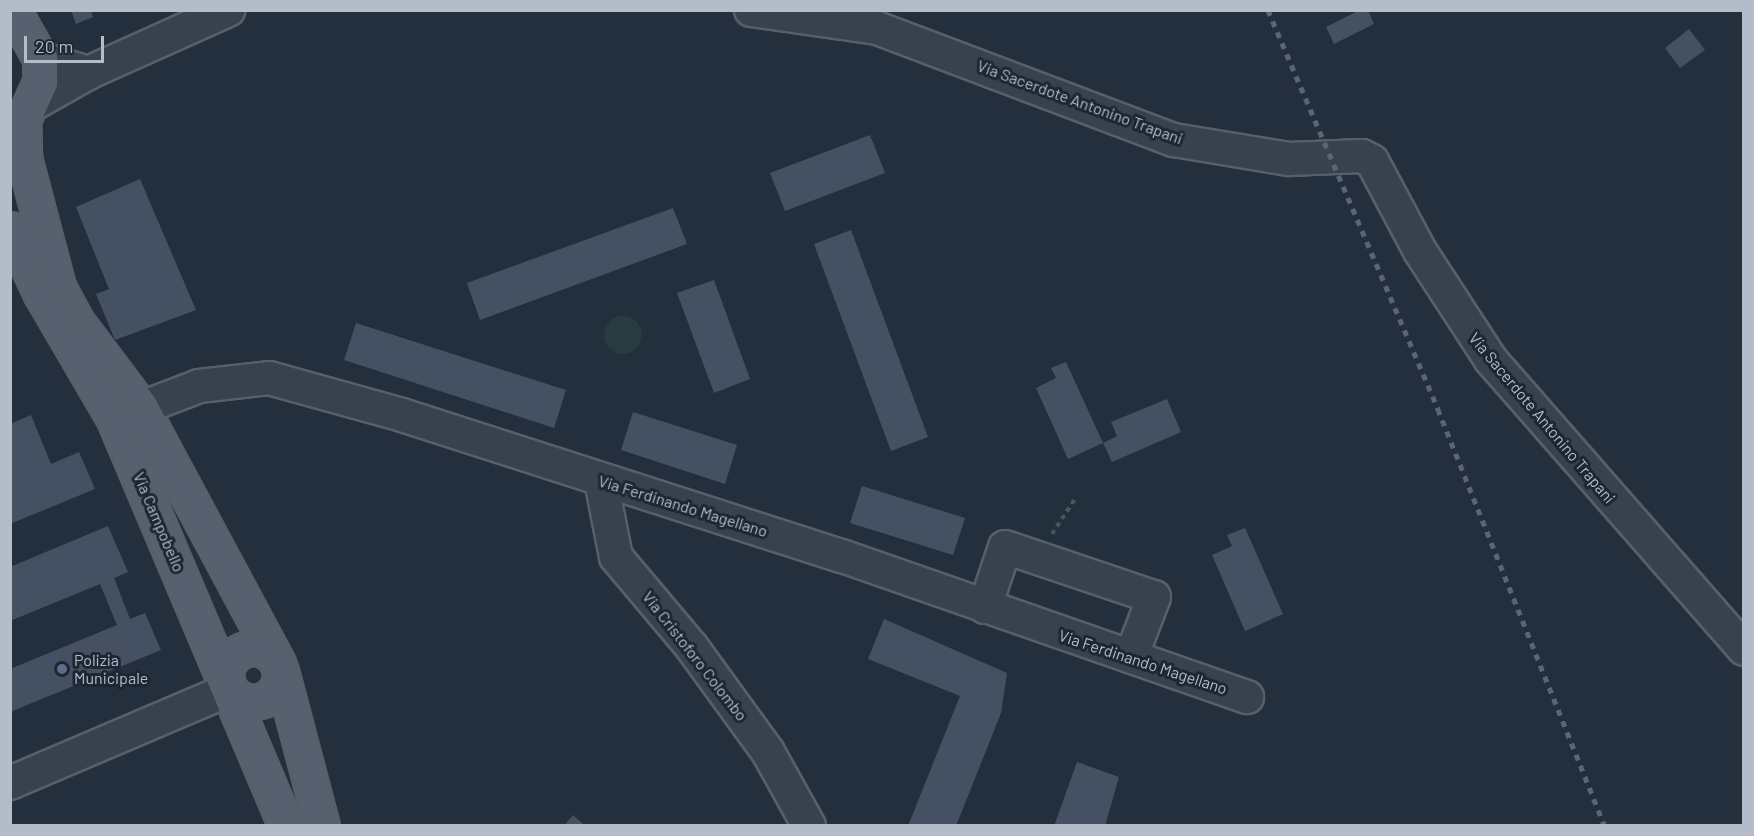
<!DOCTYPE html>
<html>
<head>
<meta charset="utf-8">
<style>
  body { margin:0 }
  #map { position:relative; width:1754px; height:836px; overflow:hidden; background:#242f3e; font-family:Barlow,sans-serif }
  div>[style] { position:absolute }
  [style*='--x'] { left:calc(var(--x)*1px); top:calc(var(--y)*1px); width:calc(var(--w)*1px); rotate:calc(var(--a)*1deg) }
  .green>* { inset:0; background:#263c3f }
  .round { border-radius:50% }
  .building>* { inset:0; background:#455162 }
  .path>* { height:4px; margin-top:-2px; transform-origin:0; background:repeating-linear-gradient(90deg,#44595c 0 4.5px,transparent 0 9px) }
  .roads { filter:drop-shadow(2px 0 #565f6c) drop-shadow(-2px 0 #565f6c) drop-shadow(0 2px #565f6c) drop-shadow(0 -2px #565f6c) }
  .minor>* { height:32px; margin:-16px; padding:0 16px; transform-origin:16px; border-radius:16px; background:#38414e }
  .major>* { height:33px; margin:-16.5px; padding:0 16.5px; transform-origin:16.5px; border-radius:16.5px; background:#56606e }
  .major>.ring { margin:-16.5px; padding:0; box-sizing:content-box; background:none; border:33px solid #56606e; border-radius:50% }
  .rail>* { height:4.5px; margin-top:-2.25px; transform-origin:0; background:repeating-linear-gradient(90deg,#5a6575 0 6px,transparent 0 12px) }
  .dots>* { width:16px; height:16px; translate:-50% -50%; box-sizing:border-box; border:3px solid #1d2633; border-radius:50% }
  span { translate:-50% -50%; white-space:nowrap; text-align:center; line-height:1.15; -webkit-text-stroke:6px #1d2633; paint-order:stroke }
  .street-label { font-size:16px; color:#b4bcc9 }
  .poi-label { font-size:16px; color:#b4bcc9 }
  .left { translate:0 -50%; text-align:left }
  .frame { position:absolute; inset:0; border:12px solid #b4bcc9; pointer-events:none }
  .scale { position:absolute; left:24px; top:36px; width:80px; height:27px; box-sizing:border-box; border:3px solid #b4bcc9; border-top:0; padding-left:8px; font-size:18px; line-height:21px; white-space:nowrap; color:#b4bcc9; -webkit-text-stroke:4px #1d2633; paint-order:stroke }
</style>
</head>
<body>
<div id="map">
  <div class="green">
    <div class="round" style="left:604px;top:316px;width:38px;height:38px"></div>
  </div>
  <div class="building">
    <div style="clip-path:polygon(71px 10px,91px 10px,93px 17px,76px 24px)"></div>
    <div style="clip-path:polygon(1360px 10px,1368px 10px,1374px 24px,1334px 44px,1326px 27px)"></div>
    <div style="clip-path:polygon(1689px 29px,1705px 50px,1680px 68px,1665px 48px)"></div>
    <div style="clip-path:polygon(870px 135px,885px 173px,785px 211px,770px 173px)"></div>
    <div style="clip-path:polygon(140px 179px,196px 310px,115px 340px,96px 294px,109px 289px,76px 207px)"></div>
    <div style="clip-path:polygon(673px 208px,687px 244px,480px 320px,467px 283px)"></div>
    <div style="clip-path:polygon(851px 230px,928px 437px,891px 451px,814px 244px)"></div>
    <div style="clip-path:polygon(714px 280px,750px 379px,714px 393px,677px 293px)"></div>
    <div style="clip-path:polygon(356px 323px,566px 390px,554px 428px,344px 360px)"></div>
    <div style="clip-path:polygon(1066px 362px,1103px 443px,1068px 459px,1036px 388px,1056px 378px,1051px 368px)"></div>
    <div style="clip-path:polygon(1167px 399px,1181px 432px,1112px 462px,1103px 443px,1117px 436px,1111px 422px)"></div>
    <div style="clip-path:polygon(633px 412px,737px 445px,725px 484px,621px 450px)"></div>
    <div style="clip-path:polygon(31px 415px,51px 464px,79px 452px,95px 489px,10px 524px,10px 424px)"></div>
    <div style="clip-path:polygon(862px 486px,965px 518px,953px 555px,850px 523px)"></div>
    <div style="clip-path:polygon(108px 526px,128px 572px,114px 578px,130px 619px,145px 613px,161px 650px,10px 712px,10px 669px,117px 625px,100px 584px,10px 621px,10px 567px)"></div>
    <div style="clip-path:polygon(1245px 528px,1283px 614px,1245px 631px,1212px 555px,1232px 546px,1227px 535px)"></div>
    <div style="clip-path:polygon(884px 619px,1007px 673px,1001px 713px,956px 826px,908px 826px,960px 696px,868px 659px)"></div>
    <div style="clip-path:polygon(1077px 762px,1119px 777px,1105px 826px,1054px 826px)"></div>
    <div style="clip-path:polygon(573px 815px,585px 826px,564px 826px)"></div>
  </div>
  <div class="path">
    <div style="--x:1052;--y:534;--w:42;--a:-56.7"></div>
  </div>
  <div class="roads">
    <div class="minor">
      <div style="--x:751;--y:10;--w:127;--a:8.1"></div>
      <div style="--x:877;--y:28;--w:317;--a:20.7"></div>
      <div style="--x:1174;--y:140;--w:117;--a:9.4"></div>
      <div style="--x:1289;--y:159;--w:73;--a:-2.4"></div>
      <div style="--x:1362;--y:156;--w:11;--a:27"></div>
      <div style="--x:1372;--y:161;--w:102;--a:61.9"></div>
      <div style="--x:1420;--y:251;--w:130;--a:56.9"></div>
      <div style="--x:1491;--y:360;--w:384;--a:48.8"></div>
      <div style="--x:88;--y:73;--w:154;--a:-24.2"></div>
      <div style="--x:35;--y:103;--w:61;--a:-29.5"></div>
      <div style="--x:88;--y:73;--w:50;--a:-162.6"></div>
      <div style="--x:118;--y:417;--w:87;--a:-20.9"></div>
      <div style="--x:199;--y:386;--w:70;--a:-6.5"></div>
      <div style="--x:269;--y:378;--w:138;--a:15.5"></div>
      <div style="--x:402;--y:415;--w:462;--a:17.8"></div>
      <div style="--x:842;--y:556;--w:429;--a:19.2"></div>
      <div style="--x:601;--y:481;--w:77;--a:78.8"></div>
      <div style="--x:616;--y:557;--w:116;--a:49.9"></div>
      <div style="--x:691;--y:646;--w:131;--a:54"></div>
      <div style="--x:768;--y:752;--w:85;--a:61"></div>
      <div style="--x:985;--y:607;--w:63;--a:-71.6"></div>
      <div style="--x:1005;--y:547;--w:157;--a:18.6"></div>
      <div style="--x:1154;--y:597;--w:64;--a:111"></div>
      <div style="--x:10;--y:783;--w:239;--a:-23.1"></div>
    </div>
    <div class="major">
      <div style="--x:23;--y:120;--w:38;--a:88"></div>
      <div style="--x:24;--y:158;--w:133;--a:75.2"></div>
      <div style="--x:58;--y:287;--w:38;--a:62"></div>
      <div style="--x:76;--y:321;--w:106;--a:53"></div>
      <div style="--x:140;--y:406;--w:292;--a:61.8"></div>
      <div style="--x:10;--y:123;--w:13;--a:-13"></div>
      <div style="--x:23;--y:120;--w:42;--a:-65.9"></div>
      <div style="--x:40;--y:82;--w:24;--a:-90"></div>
      <div style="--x:40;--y:58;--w:55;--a:-119.4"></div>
      <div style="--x:10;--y:229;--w:72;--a:64.5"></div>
      <div style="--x:41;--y:294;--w:145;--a:59.7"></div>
      <div style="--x:114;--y:419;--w:442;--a:67.1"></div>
      <div class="ring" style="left:226px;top:648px;width:21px;height:21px"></div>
      <div style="--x:281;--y:671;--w:160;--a:75.2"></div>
    </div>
  </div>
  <div class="rail">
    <div style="--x:1268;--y:10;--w:434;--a:66.9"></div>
    <div style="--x:1438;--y:409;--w:449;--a:68.2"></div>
  </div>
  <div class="dots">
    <div style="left:62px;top:669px;background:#5c6f8a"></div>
  </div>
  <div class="street-label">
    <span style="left:1080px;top:102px;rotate:20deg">Via Sacerdote Antonino Trapani</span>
    <span style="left:1542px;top:418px;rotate:50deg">Via Sacerdote Antonino Trapani</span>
    <span style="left:683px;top:506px;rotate:17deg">Via Ferdinando Magellano</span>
    <span style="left:159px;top:522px;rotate:67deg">Via Campobello</span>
    <span style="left:695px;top:656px;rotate:52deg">Via Cristoforo Colombo</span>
    <span style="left:1143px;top:662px;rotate:18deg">Via Ferdinando Magellano</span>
  </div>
  <div class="poi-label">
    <span class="left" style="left:74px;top:669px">Polizia<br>Municipale</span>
  </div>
  <div class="frame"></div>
  <div class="scale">20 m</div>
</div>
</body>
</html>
